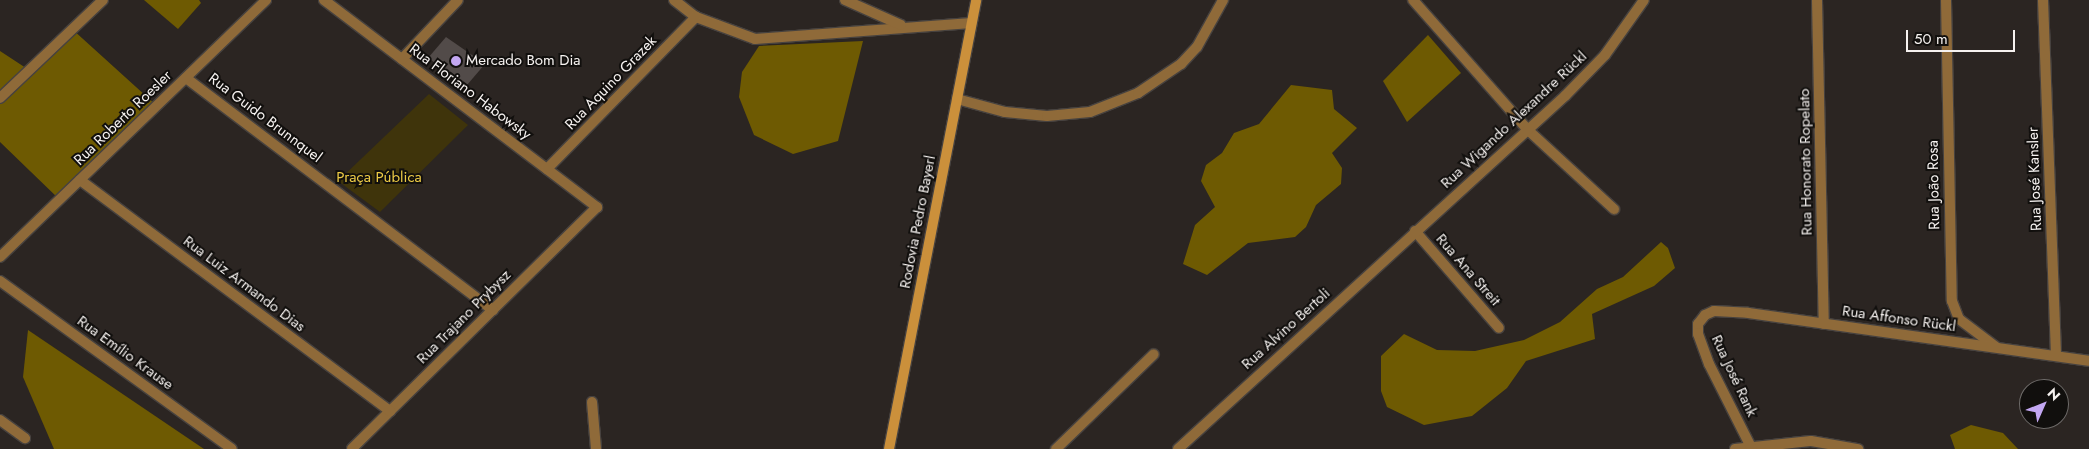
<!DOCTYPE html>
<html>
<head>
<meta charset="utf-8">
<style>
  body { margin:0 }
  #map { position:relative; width:2089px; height:449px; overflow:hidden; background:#2b2522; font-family:Jost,sans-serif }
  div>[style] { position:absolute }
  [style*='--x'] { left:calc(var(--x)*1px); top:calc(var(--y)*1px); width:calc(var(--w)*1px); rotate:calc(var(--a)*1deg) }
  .green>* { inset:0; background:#3f340b }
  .forest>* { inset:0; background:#6e5a02 }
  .building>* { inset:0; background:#524b49 }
  .roads { filter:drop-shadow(1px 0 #47423f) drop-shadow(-1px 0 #47423f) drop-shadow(0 1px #47423f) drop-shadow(0 -1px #47423f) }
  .minor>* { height:10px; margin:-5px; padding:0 5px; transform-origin:5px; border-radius:5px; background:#8f6a39 }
  .secondary>* { height:10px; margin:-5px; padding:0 5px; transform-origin:5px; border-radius:5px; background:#cb903b }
  .dots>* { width:14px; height:14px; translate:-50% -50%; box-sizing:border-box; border:2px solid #110f0d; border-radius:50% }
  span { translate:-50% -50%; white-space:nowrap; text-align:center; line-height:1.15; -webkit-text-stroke:4px #110f0d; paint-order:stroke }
  .poi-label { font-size:15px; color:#f6f2f0 }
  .left { translate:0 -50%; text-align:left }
  .street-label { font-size:15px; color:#f6f2f0 }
  .park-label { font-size:15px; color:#edcb46 }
  .north { position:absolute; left:2019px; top:379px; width:50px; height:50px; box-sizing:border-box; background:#110f0d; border:1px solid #6d6a68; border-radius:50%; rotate:46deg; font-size:14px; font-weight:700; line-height:20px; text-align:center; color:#f6f2f0 }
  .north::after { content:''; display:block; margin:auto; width:18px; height:22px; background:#c3a7f2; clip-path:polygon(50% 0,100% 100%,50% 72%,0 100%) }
  .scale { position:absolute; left:1906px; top:30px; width:109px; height:22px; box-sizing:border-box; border:2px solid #f6f2f0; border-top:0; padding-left:6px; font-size:15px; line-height:18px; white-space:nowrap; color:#f6f2f0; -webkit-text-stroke:4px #110f0d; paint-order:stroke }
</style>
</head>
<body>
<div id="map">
  <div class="green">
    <div style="clip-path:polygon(429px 94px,468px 125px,380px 212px,338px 181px)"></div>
  </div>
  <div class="forest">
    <div style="clip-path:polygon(144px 0,199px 0,201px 3px,178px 29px)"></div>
    <div style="clip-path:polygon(72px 29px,157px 106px,60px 200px,0 142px,0 51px,29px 70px)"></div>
    <div style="clip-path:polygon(1428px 35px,1461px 73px,1407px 122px,1383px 81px)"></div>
    <div style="clip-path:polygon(863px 41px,838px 141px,793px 154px,754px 135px,739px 97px,742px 72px,759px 46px)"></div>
    <div style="clip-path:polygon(1291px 85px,1332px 90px,1334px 109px,1357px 128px,1332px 153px,1342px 168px,1341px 184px,1316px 205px,1306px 227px,1295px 237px,1248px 243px,1207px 275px,1183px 264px,1195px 225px,1215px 207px,1201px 181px,1206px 165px,1222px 153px,1234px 133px,1259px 124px)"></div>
    <div style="clip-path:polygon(1661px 242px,1668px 248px,1675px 268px,1654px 286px,1592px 314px,1595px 339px,1526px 361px,1507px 388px,1472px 416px,1424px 425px,1387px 407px,1381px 391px,1381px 356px,1404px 334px,1437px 350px,1475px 351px,1524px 340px,1560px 322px,1597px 289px,1623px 277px)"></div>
    <div style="clip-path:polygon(28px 330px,204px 449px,54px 449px,23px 377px)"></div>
    <div style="clip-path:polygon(1971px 425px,2003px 433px,2018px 449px,1955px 449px,1950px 435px)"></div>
  </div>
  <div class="building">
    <div style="clip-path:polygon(446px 37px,485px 64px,467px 85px,428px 58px)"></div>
  </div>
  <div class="roads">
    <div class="minor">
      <div style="--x:324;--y:0;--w:343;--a:37.2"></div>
      <div style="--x:597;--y:207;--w:344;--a:135.4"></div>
      <div style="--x:674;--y:0;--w:28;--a:38"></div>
      <div style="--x:696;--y:17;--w:63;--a:20.4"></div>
      <div style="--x:755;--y:39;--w:217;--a:-4.2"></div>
      <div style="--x:845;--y:0;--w:61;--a:24.1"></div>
      <div style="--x:1413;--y:0;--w:174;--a:48.5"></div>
      <div style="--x:1528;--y:130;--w:117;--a:42.6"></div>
      <div style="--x:1817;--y:0;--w:324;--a:88.8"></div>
      <div style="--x:1946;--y:0;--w:301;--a:88.9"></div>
      <div style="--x:1952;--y:301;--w:19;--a:69"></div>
      <div style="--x:1959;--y:319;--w:46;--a:37.1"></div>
      <div style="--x:2043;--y:0;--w:356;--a:87.9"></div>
      <div style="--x:402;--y:59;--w:81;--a:-46.5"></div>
      <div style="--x:186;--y:78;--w:385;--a:37.1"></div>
      <div style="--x:0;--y:98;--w:142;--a:-43.6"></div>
      <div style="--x:957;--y:99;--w:50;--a:15.2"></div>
      <div style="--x:1005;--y:112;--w:42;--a:5.4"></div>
      <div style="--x:1047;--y:116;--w:43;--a:-5.3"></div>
      <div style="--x:1090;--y:112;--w:52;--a:-21.6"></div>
      <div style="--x:1138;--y:93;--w:52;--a:-34"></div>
      <div style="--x:1181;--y:64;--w:23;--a:-47"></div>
      <div style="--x:1197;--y:47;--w:54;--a:-61"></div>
      <div style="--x:547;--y:169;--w:213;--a:-45.6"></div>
      <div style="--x:80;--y:180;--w:387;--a:36.7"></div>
      <div style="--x:1415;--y:231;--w:128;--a:49.1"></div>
      <div style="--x:0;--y:257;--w:370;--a:-44"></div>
      <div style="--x:0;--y:281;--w:286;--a:35.9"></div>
      <div style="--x:592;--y:402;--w:47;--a:85.1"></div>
      <div style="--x:0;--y:420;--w:31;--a:36"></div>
      <div style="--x:1056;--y:449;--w:136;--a:-44.1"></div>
      <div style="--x:1178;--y:449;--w:524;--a:-42.37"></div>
      <div style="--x:1565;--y:96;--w:57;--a:-45.7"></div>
      <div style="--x:1605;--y:55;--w:67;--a:-54.7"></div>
      <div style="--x:1735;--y:449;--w:76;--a:-6"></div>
      <div style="--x:1811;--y:441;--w:48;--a:9.7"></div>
      <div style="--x:1752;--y:449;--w:95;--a:-116.8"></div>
      <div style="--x:1709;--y:364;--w:32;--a:-110"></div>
      <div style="--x:1698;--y:334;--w:10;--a:-90"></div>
      <div style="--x:1698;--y:324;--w:11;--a:-52"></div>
      <div style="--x:1705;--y:315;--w:10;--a:-24"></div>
      <div style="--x:1714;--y:311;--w:34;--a:3"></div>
      <div style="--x:1748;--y:313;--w:344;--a:8"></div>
    </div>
    <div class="secondary">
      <div style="--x:889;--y:449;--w:457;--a:-79"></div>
    </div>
  </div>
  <div class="dots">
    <div style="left:456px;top:61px;background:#c3a7f2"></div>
  </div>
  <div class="poi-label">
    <span class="left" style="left:466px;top:61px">Mercado Bom Dia</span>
  </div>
  <div class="street-label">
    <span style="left:611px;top:83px;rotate:-46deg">Rua Aquino Grazek</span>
    <span style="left:470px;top:92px;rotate:37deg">Rua Floriano Habowsky</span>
    <span style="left:123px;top:118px;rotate:-44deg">Rua Roberto Roesler</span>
    <span style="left:265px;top:118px;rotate:37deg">Rua Guido Brunnquel</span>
    <span style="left:1514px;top:120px;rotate:-43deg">Rua Wigando Alexandre Rückl</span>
    <span style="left:1806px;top:162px;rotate:-91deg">Rua Honorato Ropelato</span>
    <span style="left:2035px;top:179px;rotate:-92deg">Rua José Kansler</span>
    <span style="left:1934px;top:185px;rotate:-91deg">Rua João Rosa</span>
    <span style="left:918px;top:222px;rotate:-79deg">Rodovia Pedro Bayerl</span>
    <span style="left:1468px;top:270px;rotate:49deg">Rua Ana Streit</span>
    <span style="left:244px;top:284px;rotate:37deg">Rua Luiz Armando Dias</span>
    <span style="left:464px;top:317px;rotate:-45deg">Rua Trajano Prybysz</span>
    <span style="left:1899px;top:319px;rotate:8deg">Rua Affonso Rückl</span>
    <span style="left:1286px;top:329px;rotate:-42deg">Rua Alvino Bertoli</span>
    <span style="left:125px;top:353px;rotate:36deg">Rua Emílio Krause</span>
    <span style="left:1734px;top:376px;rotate:65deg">Rua José Rank</span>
  </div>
  <div class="park-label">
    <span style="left:379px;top:178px">Praça Pública</span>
  </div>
  <div class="north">N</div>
  <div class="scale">50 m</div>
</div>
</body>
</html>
